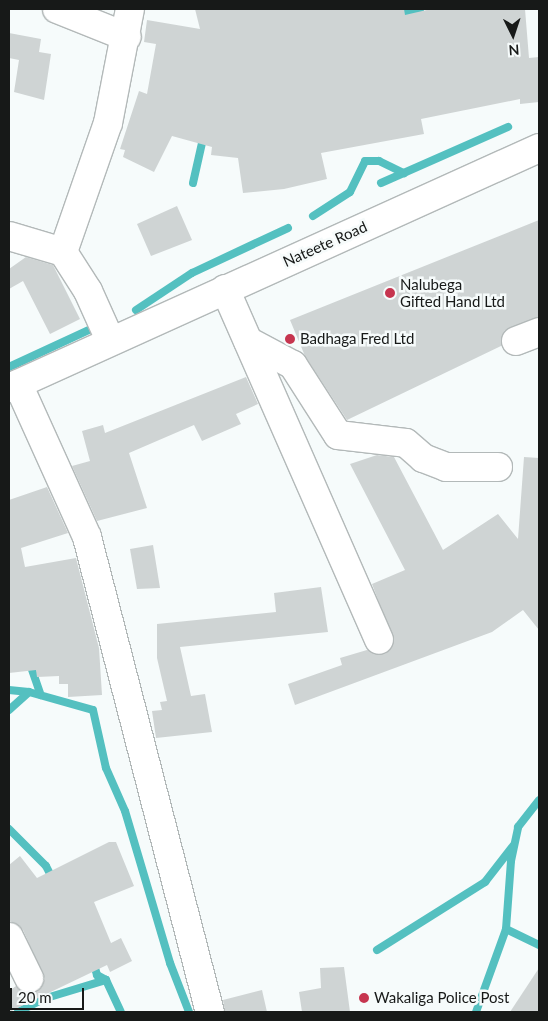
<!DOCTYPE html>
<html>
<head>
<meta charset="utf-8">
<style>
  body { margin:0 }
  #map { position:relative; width:548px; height:1021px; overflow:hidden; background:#f6fbfb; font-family:Lato,sans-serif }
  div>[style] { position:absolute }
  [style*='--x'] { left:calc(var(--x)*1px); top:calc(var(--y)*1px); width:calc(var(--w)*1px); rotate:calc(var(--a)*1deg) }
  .stream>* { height:8px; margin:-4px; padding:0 4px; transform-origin:4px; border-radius:4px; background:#54c0c0 }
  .building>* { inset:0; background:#cfd4d4 }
  .roads { filter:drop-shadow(1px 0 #b3b9b9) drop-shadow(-1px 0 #b3b9b9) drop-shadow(0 1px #b3b9b9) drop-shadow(0 -1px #b3b9b9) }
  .minor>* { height:28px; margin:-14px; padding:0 14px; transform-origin:14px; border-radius:14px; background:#fff }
  .major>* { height:28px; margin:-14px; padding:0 14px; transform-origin:14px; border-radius:14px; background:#fff }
  .dots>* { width:14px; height:14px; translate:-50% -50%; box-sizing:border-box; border:2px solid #f6fbfb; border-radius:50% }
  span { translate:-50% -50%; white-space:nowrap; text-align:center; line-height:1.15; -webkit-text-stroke:5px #f6fbfb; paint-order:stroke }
  .street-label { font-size:15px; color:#171918 }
  .poi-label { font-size:15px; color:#171918 }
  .left { translate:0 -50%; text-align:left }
  .frame { position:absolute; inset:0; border:10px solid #171918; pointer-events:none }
  .north { position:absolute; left:488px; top:10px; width:50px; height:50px; -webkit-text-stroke:4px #f6fbfb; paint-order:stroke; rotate:176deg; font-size:14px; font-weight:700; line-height:20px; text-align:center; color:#171918 }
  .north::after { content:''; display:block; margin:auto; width:18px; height:22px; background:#171918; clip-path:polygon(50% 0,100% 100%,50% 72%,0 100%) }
  .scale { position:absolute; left:10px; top:988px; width:74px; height:22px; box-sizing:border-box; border:2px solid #171918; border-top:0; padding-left:6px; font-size:15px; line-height:18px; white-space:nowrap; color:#171918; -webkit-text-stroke:4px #f6fbfb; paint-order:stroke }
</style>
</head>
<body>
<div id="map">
  <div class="stream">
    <div style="--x:396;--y:16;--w:25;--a:-16"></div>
    <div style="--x:193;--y:183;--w:50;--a:-77.3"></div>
    <div style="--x:381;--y:183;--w:139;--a:-23.8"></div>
    <div style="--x:313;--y:216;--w:44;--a:-33"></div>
    <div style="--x:350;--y:192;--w:34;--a:-64"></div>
    <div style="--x:365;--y:161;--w:14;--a:0"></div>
    <div style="--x:379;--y:161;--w:28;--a:26"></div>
    <div style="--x:136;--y:310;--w:67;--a:-33.5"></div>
    <div style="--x:192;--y:273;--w:106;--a:-25.1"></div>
    <div style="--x:9;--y:367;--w:90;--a:-24.9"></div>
    <div style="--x:29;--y:661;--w:36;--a:71"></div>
    <div style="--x:9;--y:690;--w:20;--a:6"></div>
    <div style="--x:29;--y:692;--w:66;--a:15.7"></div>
    <div style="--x:93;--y:710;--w:59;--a:77.4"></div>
    <div style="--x:106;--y:768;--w:47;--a:66.2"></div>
    <div style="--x:125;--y:811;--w:159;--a:73.5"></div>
    <div style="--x:170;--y:963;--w:53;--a:68.8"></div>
    <div style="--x:9;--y:710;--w:27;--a:-42"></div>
    <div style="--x:9;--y:829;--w:52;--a:45"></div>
    <div style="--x:46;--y:866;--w:16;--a:63"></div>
    <div style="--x:506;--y:929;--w:37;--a:26"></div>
    <div style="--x:377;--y:950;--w:128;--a:-32.2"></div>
    <div style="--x:485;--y:882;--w:46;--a:-52.1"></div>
    <div style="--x:93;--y:961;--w:15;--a:74"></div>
    <div style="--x:97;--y:975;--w:10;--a:29"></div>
    <div style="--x:106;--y:980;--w:35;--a:65"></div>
    <div style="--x:18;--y:1012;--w:28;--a:-27"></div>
    <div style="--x:43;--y:999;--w:66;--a:-16.8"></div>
    <div style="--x:476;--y:1012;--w:88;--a:-70.1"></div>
    <div style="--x:506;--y:929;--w:68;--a:-85.8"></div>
    <div style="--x:511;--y:861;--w:35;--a:-78"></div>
    <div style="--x:518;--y:827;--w:34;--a:-52"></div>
  </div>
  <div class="building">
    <div style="clip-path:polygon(195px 9px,404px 9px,405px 15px,431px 9px,525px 9px,529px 58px,539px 57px,539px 102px,520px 104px,520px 99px,421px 119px,424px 134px,321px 153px,327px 179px,284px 189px,243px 193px,238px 158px,211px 155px,212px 147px,172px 136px,154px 172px,123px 157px,125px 150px,120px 149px,139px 91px,147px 94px,156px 44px,144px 42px,147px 20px,200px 29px)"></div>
    <div style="clip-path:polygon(9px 33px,41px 39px,39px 52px,51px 54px,44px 100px,14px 92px,19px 60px,9px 58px)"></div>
    <div style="clip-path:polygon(177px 206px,192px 240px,151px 256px,137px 224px)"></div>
    <div style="clip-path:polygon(539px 220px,539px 317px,504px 331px,501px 346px,347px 420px,305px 356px,290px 320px)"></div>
    <div style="clip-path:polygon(26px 257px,53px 265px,80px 319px,50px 334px,23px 281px,9px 289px,9px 269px)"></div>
    <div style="clip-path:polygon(246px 377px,258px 404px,236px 414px,241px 424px,202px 441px,194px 425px,129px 453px,147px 508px,97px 521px,72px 466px,90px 461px,82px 431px,103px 425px,105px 433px)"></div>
    <div style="clip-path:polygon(377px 455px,394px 457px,443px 550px,498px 514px,518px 539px,524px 457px,539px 458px,539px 630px,523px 610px,492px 632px,295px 705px,288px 684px,342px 665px,340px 658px,367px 650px,385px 654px,394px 642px,372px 584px,405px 570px,350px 464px)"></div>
    <div style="clip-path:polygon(47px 487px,68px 533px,21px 548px,25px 567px,76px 558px,99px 648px,102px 695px,68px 697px,68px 684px,59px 684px,59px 676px,37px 677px,36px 670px,9px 673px,9px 500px)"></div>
    <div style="clip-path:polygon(153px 545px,160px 588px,137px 589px,130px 549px)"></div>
    <div style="clip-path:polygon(321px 587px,328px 632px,180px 647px,191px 696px,205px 694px,212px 732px,156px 738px,152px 711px,162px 710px,160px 702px,167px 701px,157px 658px,157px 624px,276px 612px,274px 593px)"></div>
    <div style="clip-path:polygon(109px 842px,116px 842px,134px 886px,94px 902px,111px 943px,121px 938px,132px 961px,110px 972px,107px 965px,9px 1012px,9px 991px,16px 986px,27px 993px,35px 992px,45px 979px,23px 930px,9px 920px,9px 865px,20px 856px,37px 878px)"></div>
    <div style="clip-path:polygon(344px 967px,350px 1012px,302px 1012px,299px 992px,321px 988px,320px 968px)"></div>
    <div style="clip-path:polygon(539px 968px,539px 1012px,510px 1012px)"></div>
    <div style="clip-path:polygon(262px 990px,267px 1012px,225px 1012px,223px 1000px)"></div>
  </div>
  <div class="roads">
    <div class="minor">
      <div style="--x:57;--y:9;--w:75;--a:21.8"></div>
      <div style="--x:9;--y:236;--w:56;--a:16.5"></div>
      <div style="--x:63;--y:252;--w:46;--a:57.3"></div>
      <div style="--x:88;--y:291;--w:54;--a:65.8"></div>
      <div style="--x:63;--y:252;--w:137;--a:-70.8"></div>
      <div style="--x:108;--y:123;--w:116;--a:-79.1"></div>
      <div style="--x:225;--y:289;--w:383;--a:66.3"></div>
      <div style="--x:248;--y:341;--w:51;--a:28.1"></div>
      <div style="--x:293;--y:365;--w:83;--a:57.3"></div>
      <div style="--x:338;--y:435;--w:68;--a:6.7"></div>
      <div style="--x:406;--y:443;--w:23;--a:41"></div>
      <div style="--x:423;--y:458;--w:25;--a:21"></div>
      <div style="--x:446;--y:467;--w:52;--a:0"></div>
      <div style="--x:516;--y:341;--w:25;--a:-21"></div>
      <div style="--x:18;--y:384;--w:168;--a:65.7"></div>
      <div style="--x:87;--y:537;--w:491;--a:75.5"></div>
      <div style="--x:9;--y:937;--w:46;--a:64"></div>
    </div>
    <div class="major">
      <div style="--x:9;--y:388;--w:582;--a:-24.36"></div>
    </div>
  </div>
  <div class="dots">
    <div style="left:390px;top:293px;background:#c6354f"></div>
    <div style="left:290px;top:339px;background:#c6354f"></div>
    <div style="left:364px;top:998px;background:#c6354f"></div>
  </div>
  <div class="street-label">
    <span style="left:325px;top:244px;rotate:-24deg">Nateete Road</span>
  </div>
  <div class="poi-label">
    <span class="left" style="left:400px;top:293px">Nalubega<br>Gifted Hand Ltd</span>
    <span class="left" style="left:300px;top:339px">Badhaga Fred Ltd</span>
    <span class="left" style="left:374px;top:998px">Wakaliga Police Post</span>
  </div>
  <div class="frame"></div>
  <div class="north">N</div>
  <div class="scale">20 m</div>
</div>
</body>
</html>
